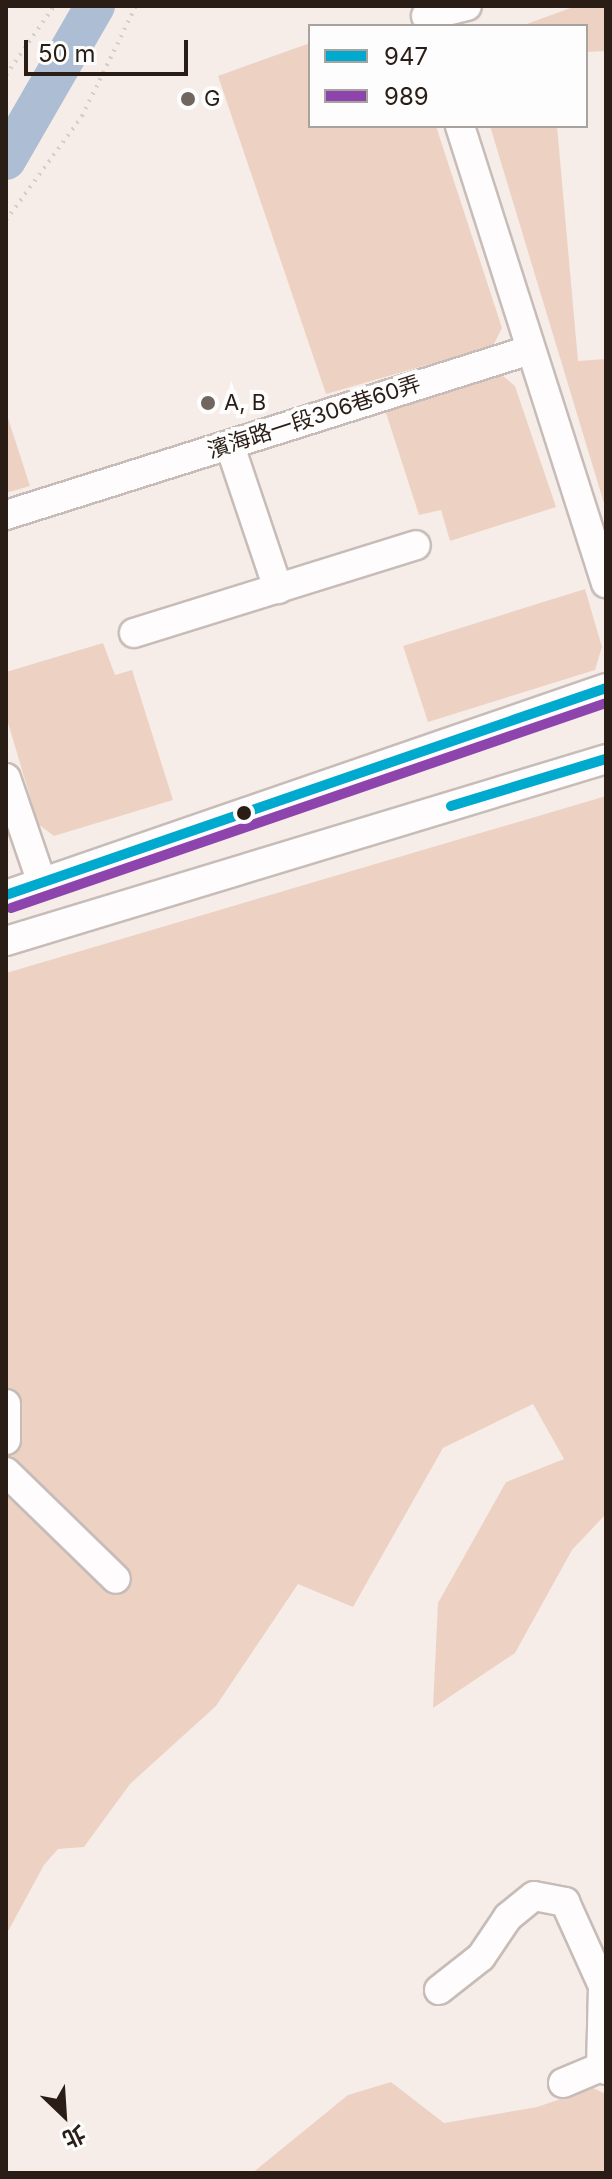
<!DOCTYPE html>
<html>
<head>
<meta charset="utf-8">
<style>
  body { margin:0 }
  #map { position:relative; width:612px; height:2179px; overflow:hidden; background:#f6ede9; font-family:Inter,"Noto Sans TC",sans-serif }
  div>[style] { position:absolute }
  [style*='--x'] { left:calc(var(--x)*1px); top:calc(var(--y)*1px); width:calc(var(--w)*1px); rotate:calc(var(--a)*1deg) }
  .green>* { inset:0; background:#edd2c4 }
  .river>* { height:40px; margin:-20px; padding:0 20px; transform-origin:20px; border-radius:20px; background:#adbdd3 }
  .path>* { height:4px; margin-top:-2px; transform-origin:0; background:repeating-linear-gradient(90deg,#d1cecb 0 2px,transparent 0 8px) }
  .roads { filter:drop-shadow(2px 0 #c7bcb7) drop-shadow(-2px 0 #c7bcb7) drop-shadow(0 2px #c7bcb7) drop-shadow(0 -2px #c7bcb7) }
  .minor>* { height:28px; margin:-14px; padding:0 14px; transform-origin:14px; border-radius:14px; background:#fefcfc }
  .bus-1>* { height:10px; margin:-5px; padding:0 5px; transform-origin:5px; border-radius:5px; background:#00a9ce }
  .bus-2>* { height:10px; margin:-5px; padding:0 5px; transform-origin:5px; border-radius:5px; background:#8e44ad }
  .dots>* { width:22px; height:22px; translate:-50% -50%; box-sizing:border-box; border:4px solid #fdfdfd; border-radius:50% }
  span { translate:-50% -50%; white-space:nowrap; text-align:center; line-height:1.15; -webkit-text-stroke:8px #fdfdfd; paint-order:stroke }
  .poi-label { font-size:22px; color:#2a1d15 }
  .left { translate:0 -50%; text-align:left }
  .street-label { font-size:22px; color:#2a1d15 }
  .frame { position:absolute; inset:0; border:8px solid #2a1d15; pointer-events:none }
  .legend { position:absolute; left:308px; top:24px; width:280px; height:104px; box-sizing:border-box; background:#fdfdfd; border:2px solid #a9a3a0; margin:0; padding:10px 14px; list-style:none; font-size:24px; color:#2a1d15 }
  .legend li { display:flex; align-items:center; gap:16px; height:40px }
  .legend b { width:40px; border:2px solid #a9a3a0 }
  .north { position:absolute; left:24px; top:2075px; width:80px; height:80px; -webkit-text-stroke:6px #fdfdfd; paint-order:stroke; rotate:155deg; font-size:22px; font-weight:700; line-height:32px; text-align:center; color:#2a1d15 }
  .north::after { content:''; display:block; margin:auto; width:28px; height:36px; background:#2a1d15; clip-path:polygon(50% 0,100% 100%,50% 72%,0 100%) }
  .scale { position:absolute; left:24px; top:40px; width:164px; height:36px; box-sizing:border-box; border:4px solid #2a1d15; border-top:0; padding-left:10px; font-size:24px; line-height:28px; white-space:nowrap; color:#2a1d15; -webkit-text-stroke:6px #fdfdfd; paint-order:stroke }
</style>
</head>
<body>
<div id="map">
  <div class="green">
    <div style="clip-path:polygon(576px 6px,606px 6px,606px 51px,586px 52px,586px 26px,521px 26px)"></div>
    <div style="clip-path:polygon(310px 43px,310px 126px,436px 126px,502px 328px,493px 346px,326px 394px,218px 76px)"></div>
    <div style="clip-path:polygon(490px 126px,557px 126px,578px 361px,606px 359px,606px 510px)"></div>
    <div style="clip-path:polygon(503px 376px,515px 386px,556px 507px,450px 541px,441px 510px,419px 515px,385px 410px)"></div>
    <div style="clip-path:polygon(6px 412px,30px 486px,6px 493px)"></div>
    <div style="clip-path:polygon(585px 589px,602px 647px,595px 670px,428px 722px,403px 646px)"></div>
    <div style="clip-path:polygon(103px 643px,115px 675px,132px 670px,173px 800px,54px 836px,38px 824px,6px 716px,6px 672px)"></div>
    <div style="clip-path:polygon(606px 796px,606px 1514px,572px 1550px,515px 1653px,433px 1708px,438px 1603px,506px 1482px,564px 1459px,533px 1404px,443px 1448px,353px 1607px,298px 1584px,216px 1706px,130px 1784px,84px 1847px,58px 1849px,44px 1865px,6px 1935px,6px 973px)"></div>
    <div style="clip-path:polygon(391px 2082px,444px 2123px,537px 2107px,593px 2088px,606px 2094px,606px 2173px,252px 2173px,348px 2095px)"></div>
  </div>
  <div class="river">
    <div style="--x:6;--y:160;--w:178;--a:-60"></div>
  </div>
  <div class="path">
    <div style="--x:6;--y:75;--w:84;--a:-55.2"></div>
    <div style="--x:6;--y:220;--w:129;--a:-53.8"></div>
    <div style="--x:82;--y:116;--w:123;--a:-63.9"></div>
  </div>
  <div class="roads">
    <div class="minor">
      <div style="--x:426;--y:16;--w:42;--a:-13.7"></div>
      <div style="--x:460;--y:126;--w:480;--a:72.3"></div>
      <div style="--x:230;--y:446;--w:151;--a:71.4"></div>
      <div style="--x:6;--y:515;--w:549;--a:-17.48"></div>
      <div style="--x:134;--y:633;--w:295;--a:-17.3"></div>
      <div style="--x:6;--y:778;--w:111;--a:71.1"></div>
      <div style="--x:6;--y:895;--w:635;--a:-19.03"></div>
      <div style="--x:6;--y:941;--w:627;--a:-16.87"></div>
      <div style="--x:6;--y:1404;--w:36;--a:90"></div>
      <div style="--x:6;--y:1472;--w:153;--a:44.2"></div>
      <div style="--x:439;--y:1990;--w:53;--a:-38.2"></div>
      <div style="--x:481;--y:1957;--w:48;--a:-56"></div>
      <div style="--x:508;--y:1917;--w:33;--a:-39"></div>
      <div style="--x:534;--y:1896;--w:32;--a:11"></div>
      <div style="--x:565;--y:1902;--w:92;--a:65.7"></div>
      <div style="--x:603;--y:1986;--w:81;--a:91.4"></div>
      <div style="--x:601;--y:2067;--w:6;--a:31"></div>
      <div style="--x:563;--y:2083;--w:41;--a:-22.8"></div>
    </div>
  </div>
  <div class="bus-1">
    <div style="--x:451;--y:806;--w:162;--a:-16.9"></div>
    <div style="--x:6;--y:895;--w:635;--a:-19.03"></div>
  </div>
  <div class="bus-2">
    <div style="--x:11;--y:908;--w:629;--a:-19.01"></div>
  </div>
  <div class="dots">
    <div style="left:188px;top:99px;background:#71665f"></div>
    <div style="left:208px;top:403px;background:#71665f"></div>
    <div style="left:244px;top:813px;background:#2a1d15"></div>
  </div>
  <div class="poi-label">
    <span class="left" style="left:204px;top:99px">G</span>
    <span class="left" style="left:224px;top:403px">A, B</span>
  </div>
  <div class="street-label">
    <span style="left:314px;top:417px;rotate:-18deg">濱海路一段306巷60弄</span>
  </div>
  <div class="frame"></div>
  <ul class="legend">
  <li><b style="height:10px;background:#00a9ce"></b>947</li>
  <li><b style="height:10px;background:#8e44ad"></b>989</li>
  </ul>
  <div class="north">北</div>
  <div class="scale">50 m</div>
</div>
</body>
</html>
